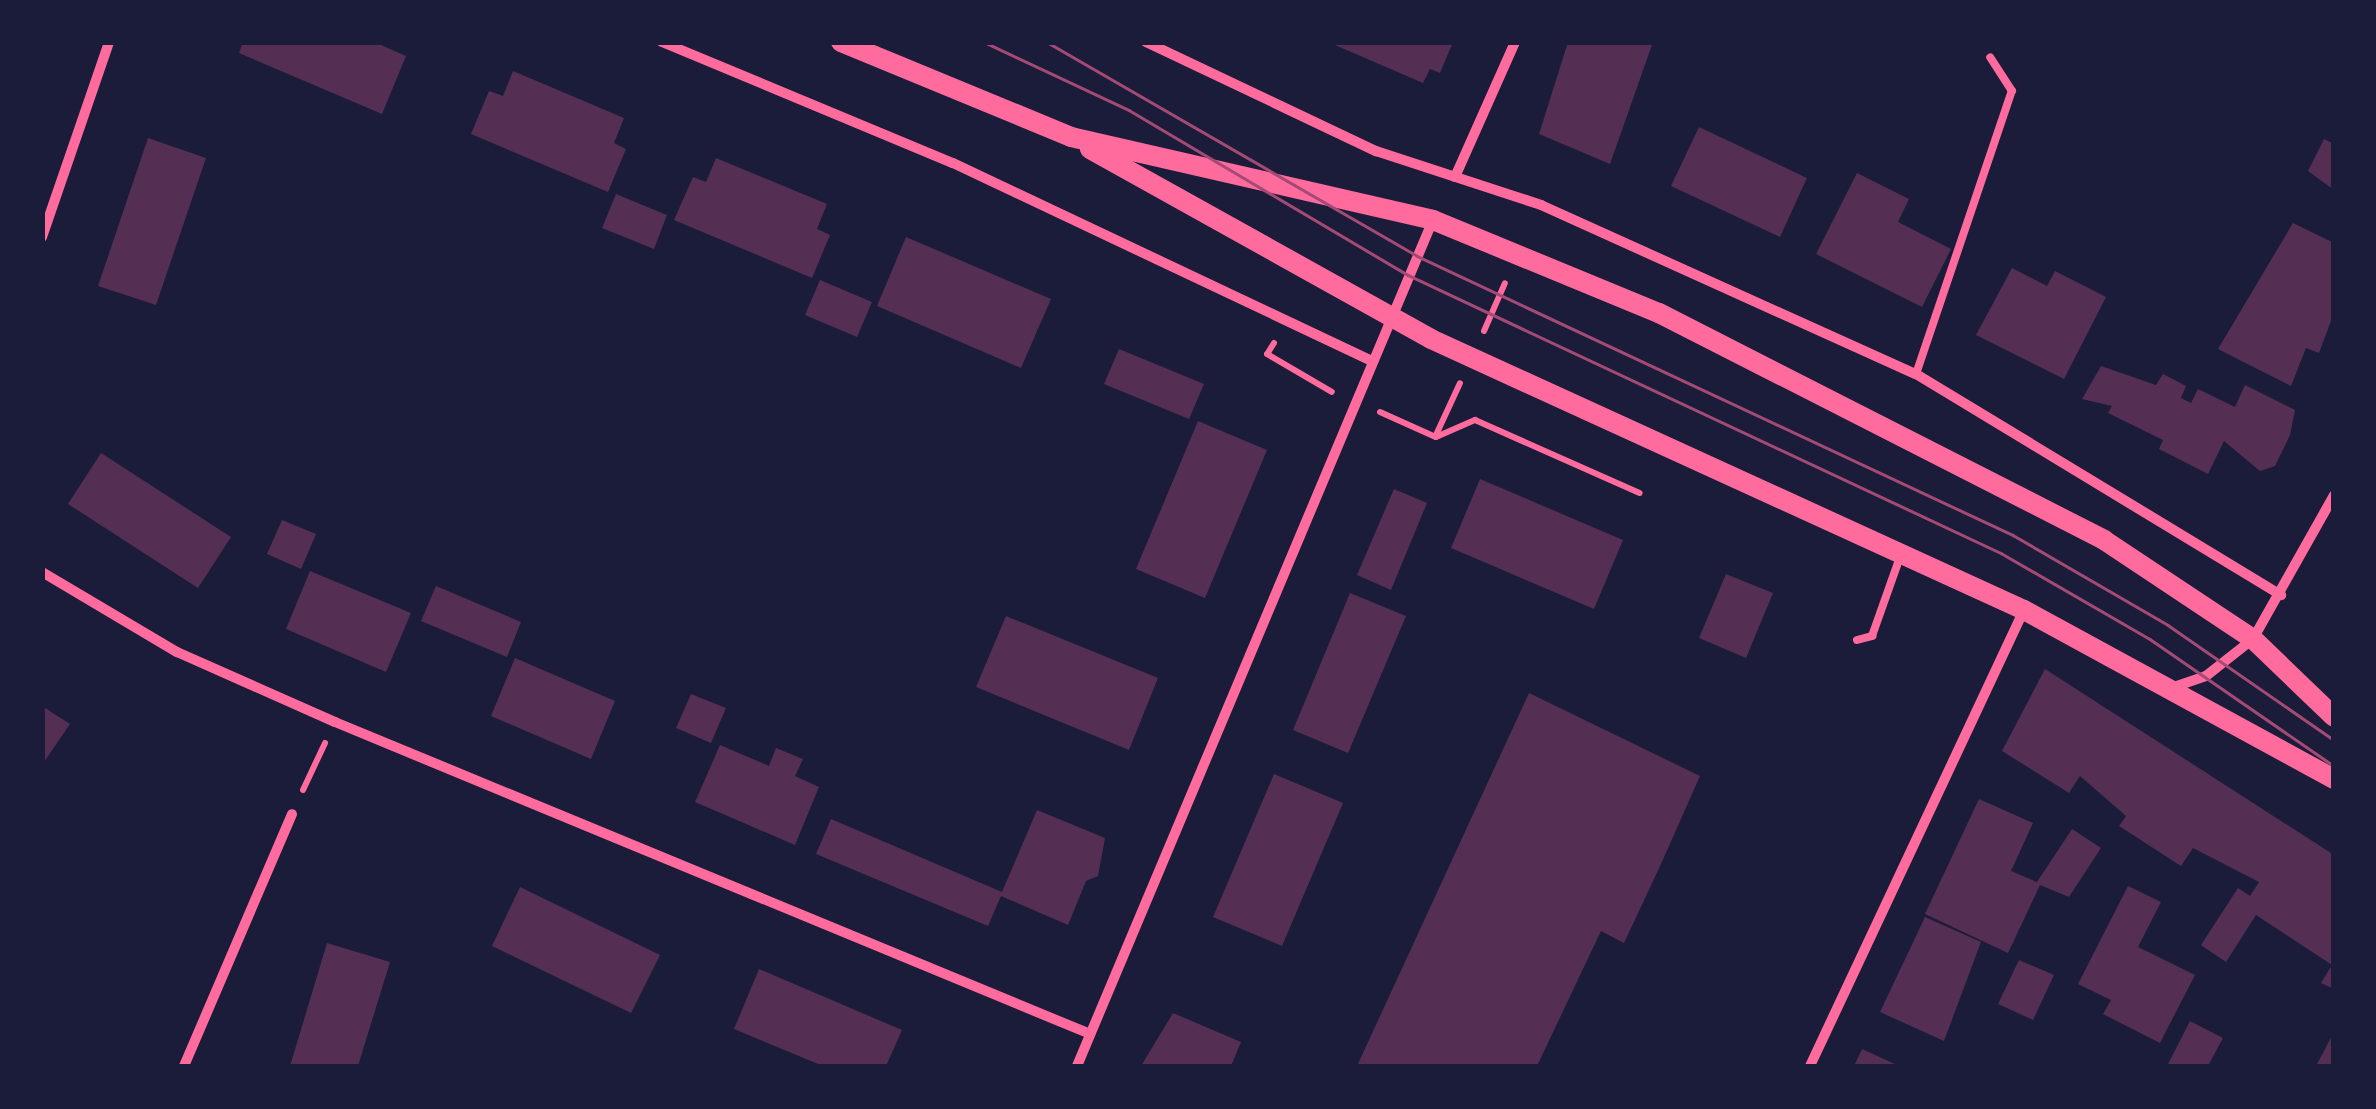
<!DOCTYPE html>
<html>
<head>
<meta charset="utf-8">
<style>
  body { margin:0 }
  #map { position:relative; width:2376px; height:1109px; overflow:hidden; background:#1b1b3a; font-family:"Archivo Narrow",sans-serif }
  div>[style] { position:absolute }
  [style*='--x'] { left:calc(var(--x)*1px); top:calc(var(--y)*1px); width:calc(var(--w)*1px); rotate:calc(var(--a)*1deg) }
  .building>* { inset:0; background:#542f53 }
  .path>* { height:6px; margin:-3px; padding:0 3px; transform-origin:3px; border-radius:3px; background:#ff6b9d }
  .service>* { height:8px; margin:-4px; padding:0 4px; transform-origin:4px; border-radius:4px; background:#ff6b9d }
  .minor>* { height:10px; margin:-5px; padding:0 5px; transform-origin:5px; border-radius:5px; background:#ff6b9d }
  .secondary>* { height:20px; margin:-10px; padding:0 10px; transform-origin:10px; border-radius:10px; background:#ff6b9d }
  .tram>* { height:2.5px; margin:-1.25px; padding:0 1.25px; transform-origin:1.25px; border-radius:1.25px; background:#a44b75 }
  span { translate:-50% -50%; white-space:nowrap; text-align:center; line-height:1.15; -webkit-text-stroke:10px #1b1b3a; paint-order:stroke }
  .frame { position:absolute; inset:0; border:45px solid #1b1b3a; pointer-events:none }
</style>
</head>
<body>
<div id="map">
  <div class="building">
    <div style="clip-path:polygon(243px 42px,374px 42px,406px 56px,382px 114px,239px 53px)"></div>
    <div style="clip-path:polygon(1328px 42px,1453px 42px,1440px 73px,1430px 69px,1423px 83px)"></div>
    <div style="clip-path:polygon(1568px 42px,1653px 42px,1610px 164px,1539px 134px)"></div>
    <div style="clip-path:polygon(513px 71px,624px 118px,614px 143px,626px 149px,608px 192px,471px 134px,489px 91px,503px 96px)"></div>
    <div style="clip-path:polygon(1699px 127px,1807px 178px,1780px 237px,1671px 186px)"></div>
    <div style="clip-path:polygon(148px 138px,206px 158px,156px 305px,98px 286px)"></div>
    <div style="clip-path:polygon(2324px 139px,2334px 144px,2334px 190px,2308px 171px)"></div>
    <div style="clip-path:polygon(716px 158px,827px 204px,817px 229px,830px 235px,812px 278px,674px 220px,693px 177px,706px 182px)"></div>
    <div style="clip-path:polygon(1857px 173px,1909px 199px,1898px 222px,1951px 249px,1922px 307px,1816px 254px)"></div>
    <div style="clip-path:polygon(616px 194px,667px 215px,654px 249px,602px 228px)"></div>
    <div style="clip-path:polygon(2293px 223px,2334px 243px,2334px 313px,2319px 353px,2306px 348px,2291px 386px,2218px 349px)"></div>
    <div style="clip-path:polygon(906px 237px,1051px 299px,1021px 368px,877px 306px)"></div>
    <div style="clip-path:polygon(2012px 268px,2047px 286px,2055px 271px,2106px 297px,2064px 379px,1976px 335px)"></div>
    <div style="clip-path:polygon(820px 280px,872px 302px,857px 337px,805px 315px)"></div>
    <div style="clip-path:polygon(1119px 349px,1204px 384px,1189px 419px,1104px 384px)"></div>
    <div style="clip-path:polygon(2101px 366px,2156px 385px,2163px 374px,2186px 386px,2181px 398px,2191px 403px,2198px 389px,2235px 407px,2245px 385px,2295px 410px,2290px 435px,2275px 466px,2260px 471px,2224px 441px,2208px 474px,2159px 449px,2163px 440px,2108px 413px,2112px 406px,2082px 399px)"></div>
    <div style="clip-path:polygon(1198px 421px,1267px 450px,1205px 598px,1136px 569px)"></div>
    <div style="clip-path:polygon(101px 453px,231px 537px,198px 588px,68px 504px)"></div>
    <div style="clip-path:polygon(1480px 479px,1623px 540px,1594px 609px,1451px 548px)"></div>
    <div style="clip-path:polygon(1394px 489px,1427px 503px,1391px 590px,1357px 575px)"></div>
    <div style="clip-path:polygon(282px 520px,316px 534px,301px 569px,267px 554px)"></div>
    <div style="clip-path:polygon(310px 571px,411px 613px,386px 672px,286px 629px)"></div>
    <div style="clip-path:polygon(1726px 574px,1773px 593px,1746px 658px,1699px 638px)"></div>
    <div style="clip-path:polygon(436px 586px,521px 622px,507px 657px,421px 621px)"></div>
    <div style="clip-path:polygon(1350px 593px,1406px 616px,1348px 753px,1293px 730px)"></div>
    <div style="clip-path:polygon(1006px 616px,1158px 678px,1129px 750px,976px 687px)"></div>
    <div style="clip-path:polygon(515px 658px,615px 701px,591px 759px,491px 716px)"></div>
    <div style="clip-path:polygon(2045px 669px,2334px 855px,2334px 989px,2321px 983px,2332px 965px,2256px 915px,2226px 962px,2201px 945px,2238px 888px,2250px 896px,2259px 882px,2193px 848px,2181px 866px,2119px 826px,2126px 816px,2080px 776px,2069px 793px,2002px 751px)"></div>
    <div style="clip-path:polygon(1529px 693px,1700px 776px,1661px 864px,1624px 943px,1601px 931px,1537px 1066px,1357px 1066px)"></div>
    <div style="clip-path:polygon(691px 694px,726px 708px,711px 743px,676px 728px)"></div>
    <div style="clip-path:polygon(42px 706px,70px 724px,42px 765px)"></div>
    <div style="clip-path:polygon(720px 745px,769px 766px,776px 748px,803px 759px,795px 776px,819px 787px,795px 845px,695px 802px)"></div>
    <div style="clip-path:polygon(1274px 774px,1343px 803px,1282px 946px,1213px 917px)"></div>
    <div style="clip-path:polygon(1979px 799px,2033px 823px,2011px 871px,2037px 882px,2072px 829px,2101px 848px,2069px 897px,2040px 885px,2008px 953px,1925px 914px)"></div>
    <div style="clip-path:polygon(1037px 810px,1105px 838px,1098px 876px,1086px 881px,1068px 925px,1001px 896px,988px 926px,816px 854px,831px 819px,1002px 892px)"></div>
    <div style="clip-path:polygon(2128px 886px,2161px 902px,2138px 947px,2195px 975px,2160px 1043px,2103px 1014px,2111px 1000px,2078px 984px)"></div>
    <div style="clip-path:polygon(520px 887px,660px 955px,631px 1013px,492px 946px)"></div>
    <div style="clip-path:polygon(1925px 917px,1981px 942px,1944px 1041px,1880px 1012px)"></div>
    <div style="clip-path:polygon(327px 943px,390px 962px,358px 1066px,290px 1066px)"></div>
    <div style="clip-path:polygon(2019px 960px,2054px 975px,2033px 1020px,1998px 1004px)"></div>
    <div style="clip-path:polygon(759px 969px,902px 1030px,886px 1066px,823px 1066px,734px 1029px)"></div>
    <div style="clip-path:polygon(1173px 1013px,1241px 1042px,1231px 1066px,1141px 1066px)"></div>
    <div style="clip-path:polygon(2190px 1021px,2223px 1038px,2208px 1066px,2167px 1066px)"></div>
    <div style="clip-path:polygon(2334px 1032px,2334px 1066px,2316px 1066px)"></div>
    <div style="clip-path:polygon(1862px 1049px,1899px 1066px,1854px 1066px)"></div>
  </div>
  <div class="path">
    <div style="--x:1484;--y:331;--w:52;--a:-66.4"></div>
    <div style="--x:1274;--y:343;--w:13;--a:122"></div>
    <div style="--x:1267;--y:354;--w:75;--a:30.3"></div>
    <div style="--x:1380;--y:412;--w:61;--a:24.1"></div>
    <div style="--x:1436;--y:437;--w:43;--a:-23.6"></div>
    <div style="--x:1475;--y:420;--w:180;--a:23.9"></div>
    <div style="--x:1436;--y:435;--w:57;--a:-65.2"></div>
    <div style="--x:303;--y:790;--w:52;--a:-64.9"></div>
  </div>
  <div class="service">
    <div style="--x:1916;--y:374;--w:299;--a:-71.3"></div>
    <div style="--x:2012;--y:91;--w:40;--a:-122.9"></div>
    <div style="--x:1857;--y:640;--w:16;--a:-15"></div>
    <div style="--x:1872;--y:636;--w:84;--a:-70.5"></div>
  </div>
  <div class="minor">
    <div style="--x:662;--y:42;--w:315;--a:22.6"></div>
    <div style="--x:953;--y:163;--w:463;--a:25.3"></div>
    <div style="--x:1146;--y:42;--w:255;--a:25.4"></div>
    <div style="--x:1376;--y:151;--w:174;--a:18.1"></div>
    <div style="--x:1541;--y:205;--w:411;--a:24.3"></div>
    <div style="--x:1916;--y:374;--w:427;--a:31.2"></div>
    <div style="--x:1455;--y:177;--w:148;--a:-66"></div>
    <div style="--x:42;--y:237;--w:206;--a:-71"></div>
    <div style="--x:42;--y:572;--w:157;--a:30.7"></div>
    <div style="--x:177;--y:652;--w:173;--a:23.9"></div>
    <div style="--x:335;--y:722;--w:817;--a:22.45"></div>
    <div style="--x:2171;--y:688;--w:37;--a:-19"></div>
    <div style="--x:2206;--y:676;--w:60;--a:-38.2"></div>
    <div style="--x:2253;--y:639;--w:165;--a:-60.6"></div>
    <div style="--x:184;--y:1066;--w:274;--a:-66.8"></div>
    <div style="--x:1077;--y:1066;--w:918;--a:-67.18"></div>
    <div style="--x:1810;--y:1066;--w:504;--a:-64.86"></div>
  </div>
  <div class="secondary">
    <div style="--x:841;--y:42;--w:249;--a:22.4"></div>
    <div style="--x:1071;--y:137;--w:371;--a:12.9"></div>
    <div style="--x:1433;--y:220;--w:244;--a:22.4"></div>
    <div style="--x:1659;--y:313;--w:500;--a:27"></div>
    <div style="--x:2104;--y:540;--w:179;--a:33.6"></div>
    <div style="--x:2253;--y:639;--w:112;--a:43.9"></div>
    <div style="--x:1090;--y:149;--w:390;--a:29.1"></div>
    <div style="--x:1431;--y:339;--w:652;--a:24.56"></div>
    <div style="--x:2024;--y:610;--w:353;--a:28.6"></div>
  </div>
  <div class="tram">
    <div style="--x:984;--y:42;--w:160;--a:25.1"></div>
    <div style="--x:1129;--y:110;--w:324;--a:30.6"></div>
    <div style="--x:1408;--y:275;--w:655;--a:25.12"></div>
    <div style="--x:2001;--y:553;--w:172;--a:30"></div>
    <div style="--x:2150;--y:639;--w:224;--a:34.6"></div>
    <div style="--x:1047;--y:42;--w:427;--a:30"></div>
    <div style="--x:1417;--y:256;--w:658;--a:25.09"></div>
    <div style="--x:2013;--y:535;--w:179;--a:30.1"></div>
    <div style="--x:2168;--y:625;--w:202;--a:34.7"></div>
  </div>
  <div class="frame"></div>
</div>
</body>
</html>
